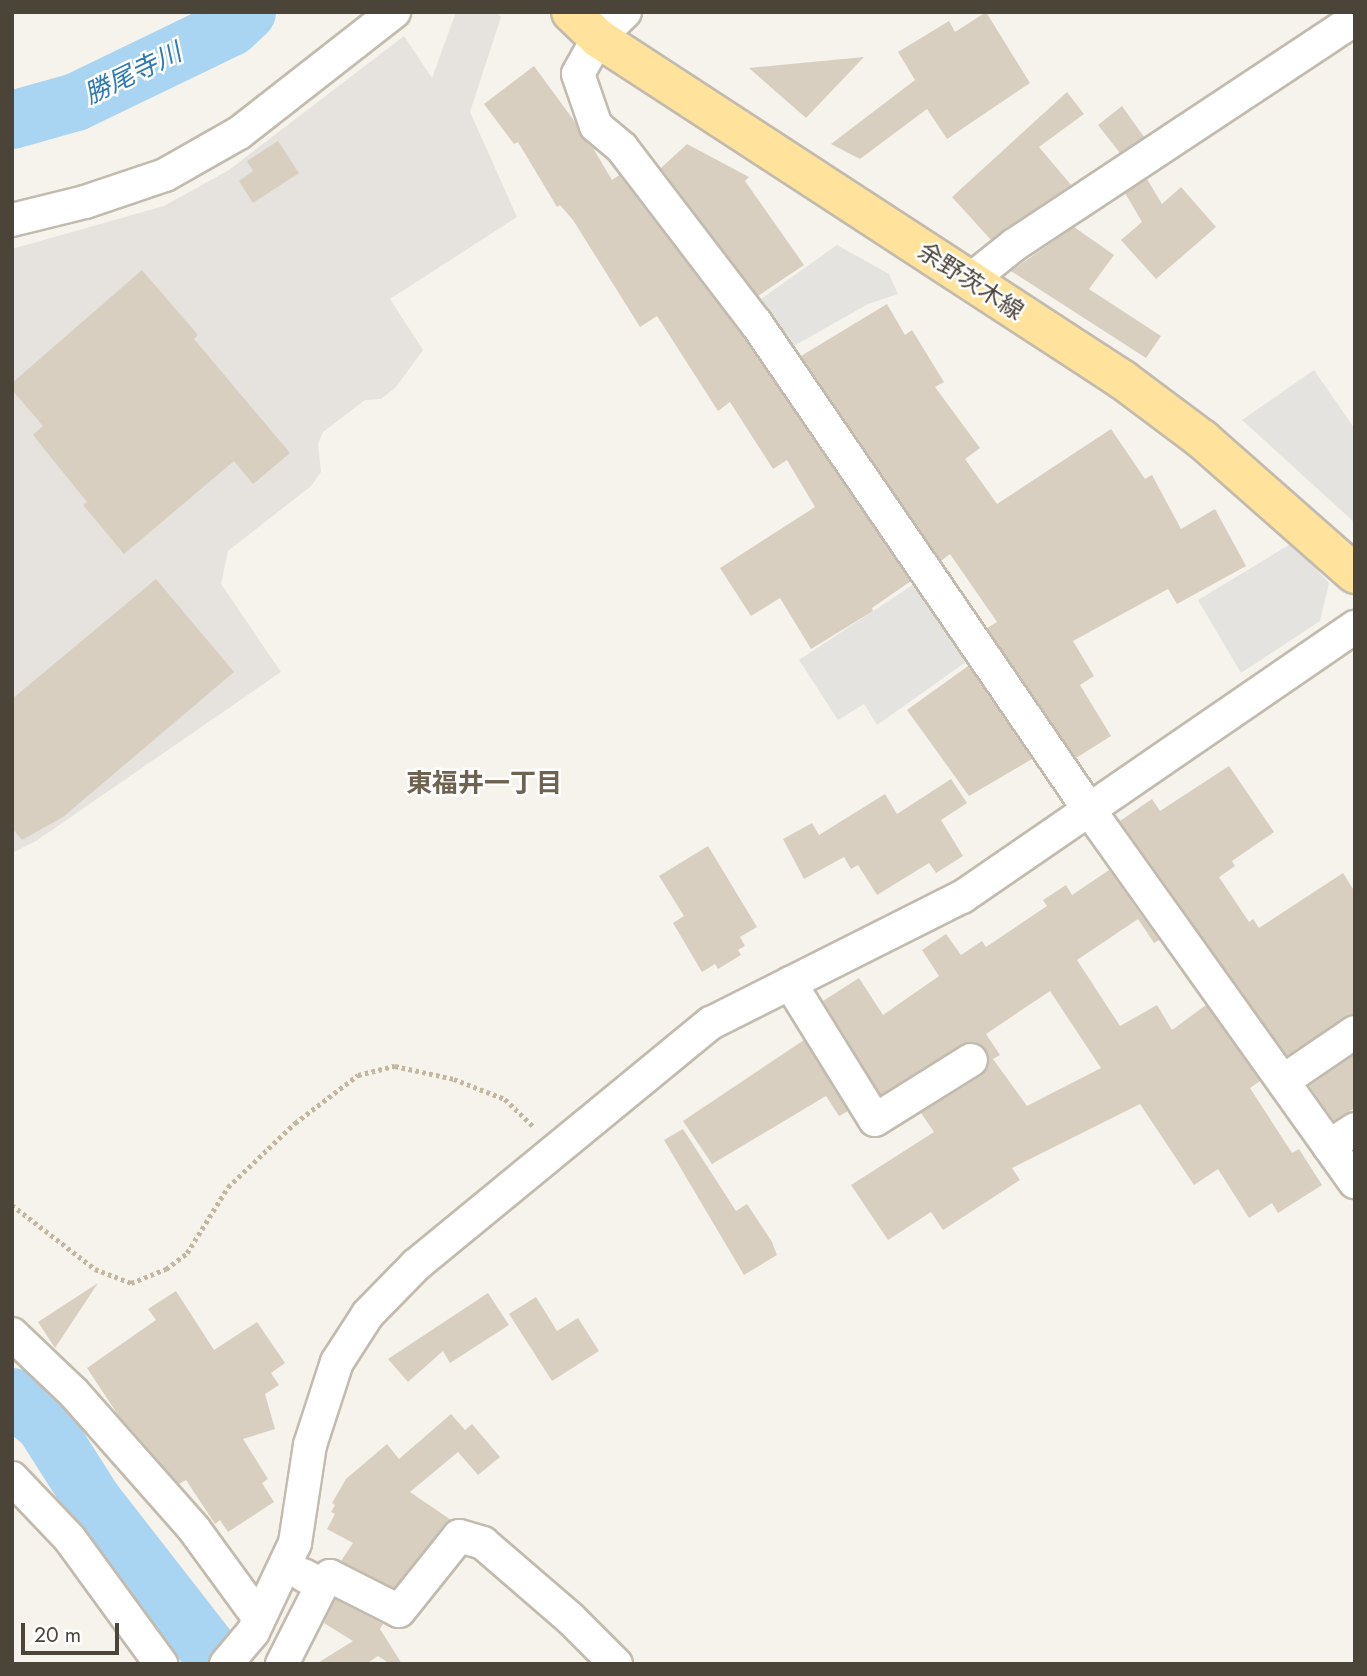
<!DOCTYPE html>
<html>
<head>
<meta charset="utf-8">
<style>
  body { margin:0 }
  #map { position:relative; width:1367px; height:1676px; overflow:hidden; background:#f6f3ec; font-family:Jost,"Noto Sans JP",sans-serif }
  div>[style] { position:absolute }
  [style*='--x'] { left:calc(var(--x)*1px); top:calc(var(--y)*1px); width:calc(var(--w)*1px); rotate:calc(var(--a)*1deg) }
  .industrial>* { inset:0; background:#e6e2dd }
  .parking>* { inset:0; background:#e5e3e0 }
  .river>* { height:58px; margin:-29px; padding:0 29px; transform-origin:29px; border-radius:29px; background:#a9d4f2 }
  .building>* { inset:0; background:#d8cfc1 }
  .path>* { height:4.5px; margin-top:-2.25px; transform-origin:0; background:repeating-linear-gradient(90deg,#c4b79f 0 3.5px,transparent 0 7px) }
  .roads { filter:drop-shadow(2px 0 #c2bbae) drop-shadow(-2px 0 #c2bbae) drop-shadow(0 2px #c2bbae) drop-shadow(0 -2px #c2bbae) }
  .minor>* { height:32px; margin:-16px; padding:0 16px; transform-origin:16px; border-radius:16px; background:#fff }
  .major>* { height:38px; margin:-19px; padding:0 19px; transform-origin:19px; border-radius:19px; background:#ffe39c }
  span { translate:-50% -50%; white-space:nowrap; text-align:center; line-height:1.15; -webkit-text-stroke:5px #fff; paint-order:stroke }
  .street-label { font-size:24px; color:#4b4439 }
  .water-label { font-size:26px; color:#2e7ab2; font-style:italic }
  .neighbourhood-label { font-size:26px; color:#6e6250; font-weight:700 }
  .frame { position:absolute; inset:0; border:14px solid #4b4439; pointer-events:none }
  .scale { position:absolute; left:21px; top:1623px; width:98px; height:32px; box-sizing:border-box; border:4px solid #4b4439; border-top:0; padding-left:9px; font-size:21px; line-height:24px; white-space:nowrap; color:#4b4439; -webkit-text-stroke:5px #fff; paint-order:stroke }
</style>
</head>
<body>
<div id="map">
  <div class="industrial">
    <div style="clip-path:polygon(456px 12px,496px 12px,501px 17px,470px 112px,517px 217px,390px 299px,423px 350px,396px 387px,381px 399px,365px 400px,323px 432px,318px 444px,321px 472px,311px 486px,228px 551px,221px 584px,281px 672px,36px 841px,12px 853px,12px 249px,164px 206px,229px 170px,404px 36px,432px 78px)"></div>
  </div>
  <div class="parking">
    <div style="clip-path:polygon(837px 245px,889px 274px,898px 294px,868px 304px,792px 347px,761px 299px)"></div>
    <div style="clip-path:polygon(1314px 370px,1355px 429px,1355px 523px,1242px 420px)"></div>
    <div style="clip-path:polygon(1292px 543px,1329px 583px,1320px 621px,1241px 673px,1198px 600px)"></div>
    <div style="clip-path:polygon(923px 578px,973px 657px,877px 725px,864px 704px,838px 720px,799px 660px)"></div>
  </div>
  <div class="river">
    <div style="--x:12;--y:120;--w:66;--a:-15.7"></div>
    <div style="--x:76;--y:102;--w:172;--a:-25.8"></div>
    <div style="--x:231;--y:27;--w:22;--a:-43"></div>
    <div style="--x:12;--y:1397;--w:42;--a:40.2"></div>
    <div style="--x:44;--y:1424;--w:91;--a:57.5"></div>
    <div style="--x:93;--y:1501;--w:207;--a:52.1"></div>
  </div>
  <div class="building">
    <div style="clip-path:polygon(986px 12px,1030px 83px,947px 139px,927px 109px,860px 159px,831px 144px,915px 80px,898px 52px,949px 21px,955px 32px)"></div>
    <div style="clip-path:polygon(864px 57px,806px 118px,749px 68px)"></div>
    <div style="clip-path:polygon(534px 66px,575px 122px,584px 140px,593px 148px,612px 180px,619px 175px,741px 334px,911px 581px,872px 608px,873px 611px,811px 649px,780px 598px,751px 616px,720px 568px,815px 507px,787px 460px,773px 469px,730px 402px,718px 411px,657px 316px,640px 327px,573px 220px,560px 205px,557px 207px,518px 142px,514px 144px,484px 104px)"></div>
    <div style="clip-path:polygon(1067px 92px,1084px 114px,1039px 147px,1071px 185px,991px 240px,952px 197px)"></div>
    <div style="clip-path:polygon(1122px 106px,1144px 137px,1120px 153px,1098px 125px)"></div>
    <div style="clip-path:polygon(278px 141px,299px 173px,253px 203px,239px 181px,253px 171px,247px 161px)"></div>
    <div style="clip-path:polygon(687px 144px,749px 177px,745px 181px,804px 265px,758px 296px,661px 168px)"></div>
    <div style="clip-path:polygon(1147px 179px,1162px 204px,1181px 187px,1216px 227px,1156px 279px,1121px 240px,1142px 222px,1125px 193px)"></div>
    <div style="clip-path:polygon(1074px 227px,1114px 255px,1089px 289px,1161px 336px,1146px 358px,1011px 271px)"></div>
    <div style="clip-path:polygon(142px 270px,198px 335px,194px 339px,290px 453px,253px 484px,234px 461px,124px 554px,83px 505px,87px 502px,33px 435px,43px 426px,12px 390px,12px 383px)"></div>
    <div style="clip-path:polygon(887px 304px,905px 335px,912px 330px,944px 382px,935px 387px,980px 448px,965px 459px,997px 504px,1111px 429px,1145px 479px,1152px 475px,1181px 529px,1215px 509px,1246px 566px,1177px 604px,1168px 589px,1073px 641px,1094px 676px,1080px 685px,1111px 736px,1076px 758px,987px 628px,997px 622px,950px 554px,941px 561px,801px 356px)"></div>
    <div style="clip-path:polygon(156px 579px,234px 672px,63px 817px,22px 840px,12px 828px,12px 699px)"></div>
    <div style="clip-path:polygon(968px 666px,1032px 759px,969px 796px,907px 710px)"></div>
    <div style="clip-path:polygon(1229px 766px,1274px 832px,1232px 861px,1235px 866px,1219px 877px,1249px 922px,1253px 919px,1259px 928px,1343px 873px,1355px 892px,1355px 1014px,1345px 1017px,1287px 1056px,1120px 821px,1152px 799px,1160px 811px)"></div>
    <div style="clip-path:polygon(951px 779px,967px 803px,941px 820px,963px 856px,936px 873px,929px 863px,877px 895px,858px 865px,851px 869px,844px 857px,804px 879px,783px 839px,812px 823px,819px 835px,885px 794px,897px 814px)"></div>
    <div style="clip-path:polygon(708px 846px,757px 927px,740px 937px,745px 946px,738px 950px,741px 955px,718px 969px,715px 964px,702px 972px,673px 923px,684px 916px,659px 876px)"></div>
    <div style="clip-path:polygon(evenodd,1109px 870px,1159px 940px,1154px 943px,1138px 919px,1077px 960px,1120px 1026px,1157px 1005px,1172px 1030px,1206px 1005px,1260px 1081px,1250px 1088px,1292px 1153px,1299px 1149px,1322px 1185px,1278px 1213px,1272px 1203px,1249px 1218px,1218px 1169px,1194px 1185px,1140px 1104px,1012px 1168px,1020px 1180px,943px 1230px,931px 1212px,888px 1240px,851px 1185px,934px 1132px,921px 1113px,981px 1076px,987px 1068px,989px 1059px,980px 1044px,971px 1042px,962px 1044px,881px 1095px,823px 1001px,859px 978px,883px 1015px,939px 976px,922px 950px,946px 934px,961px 955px,982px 941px,986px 947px,1047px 906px,1043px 900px,1066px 885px,1072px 895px,1109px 870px,1050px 991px,1101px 1068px,1027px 1106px,993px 1059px,1000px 1055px,986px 1034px,1050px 991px)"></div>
    <div style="clip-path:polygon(804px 1040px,848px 1111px,839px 1116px,826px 1096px,712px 1164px,683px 1121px)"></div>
    <div style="clip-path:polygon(1355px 1054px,1355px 1108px,1334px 1121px,1309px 1086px)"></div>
    <div style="clip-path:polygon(683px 1129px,736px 1211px,747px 1204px,772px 1242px,777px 1255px,744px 1275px,664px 1140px)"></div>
    <div style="clip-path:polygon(98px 1283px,55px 1348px,38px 1322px)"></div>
    <div style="clip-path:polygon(176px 1291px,214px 1350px,257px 1322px,285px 1363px,271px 1373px,279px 1385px,265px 1394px,275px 1429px,243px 1439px,268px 1479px,262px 1483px,274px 1502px,228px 1532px,220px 1520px,215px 1524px,186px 1480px,179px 1484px,118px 1415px,87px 1368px,156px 1320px,148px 1309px)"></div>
    <div style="clip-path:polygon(488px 1293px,509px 1325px,450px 1363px,443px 1351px,408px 1382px,388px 1359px)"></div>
    <div style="clip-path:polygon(536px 1297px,557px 1331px,578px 1318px,599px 1351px,552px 1381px,509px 1314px)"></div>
    <div style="clip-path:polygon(451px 1414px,465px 1430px,472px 1424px,500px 1457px,478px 1475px,458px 1452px,410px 1492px,451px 1520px,394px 1588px,341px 1561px,353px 1543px,327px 1529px,335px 1514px,331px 1512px,335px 1505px,332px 1503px,346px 1479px,387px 1444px,399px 1459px)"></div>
    <div style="clip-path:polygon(335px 1599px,383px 1624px,380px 1629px,402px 1664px,390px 1664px,378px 1656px,366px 1664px,316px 1664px,353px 1641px,324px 1623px)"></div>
  </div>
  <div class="path">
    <div style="--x:12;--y:1205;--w:105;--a:37.6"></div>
    <div style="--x:95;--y:1269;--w:39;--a:21"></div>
    <div style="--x:131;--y:1283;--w:38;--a:-22"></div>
    <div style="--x:166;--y:1269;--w:26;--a:-37"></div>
    <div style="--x:187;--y:1253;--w:78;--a:-58.2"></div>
    <div style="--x:228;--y:1187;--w:93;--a:-43.7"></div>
    <div style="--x:295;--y:1123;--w:79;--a:-37.3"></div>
    <div style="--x:358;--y:1075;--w:38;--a:-14"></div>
    <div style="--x:395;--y:1066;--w:60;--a:12.4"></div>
    <div style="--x:454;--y:1079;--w:55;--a:21.4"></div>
    <div style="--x:505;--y:1099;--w:40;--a:44"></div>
  </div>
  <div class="roads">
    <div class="minor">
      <div style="--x:625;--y:12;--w:37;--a:136"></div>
      <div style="--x:598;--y:38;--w:41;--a:119.1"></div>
      <div style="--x:578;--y:74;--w:55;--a:70.9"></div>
      <div style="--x:596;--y:126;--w:34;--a:40"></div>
      <div style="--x:622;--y:148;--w:220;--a:52.6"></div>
      <div style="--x:756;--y:323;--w:591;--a:55.61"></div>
      <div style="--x:1090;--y:811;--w:456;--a:54.5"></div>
      <div style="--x:12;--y:220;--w:75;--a:-13.9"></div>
      <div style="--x:85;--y:202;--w:84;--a:-18.6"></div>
      <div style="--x:165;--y:175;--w:85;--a:-29.6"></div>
      <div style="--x:239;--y:133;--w:197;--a:-38"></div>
      <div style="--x:970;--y:280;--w:56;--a:-38.5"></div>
      <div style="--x:1014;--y:245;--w:409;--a:-33.5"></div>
      <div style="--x:790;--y:983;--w:161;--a:58.2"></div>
      <div style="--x:875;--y:1120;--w:113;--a:-32"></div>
      <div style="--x:1283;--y:1081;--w:87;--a:-34.2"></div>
      <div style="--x:1329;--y:1146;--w:31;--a:-33"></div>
      <div style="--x:12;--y:1334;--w:84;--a:43.6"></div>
      <div style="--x:73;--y:1392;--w:183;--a:48.5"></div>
      <div style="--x:194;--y:1529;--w:110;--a:53.9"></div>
      <div style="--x:12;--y:1478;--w:84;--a:46.4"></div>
      <div style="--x:70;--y:1539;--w:155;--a:53.9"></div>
      <div style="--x:322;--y:1585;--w:12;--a:-48"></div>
      <div style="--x:330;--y:1576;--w:77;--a:26.9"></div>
      <div style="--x:399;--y:1611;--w:96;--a:-51.3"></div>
      <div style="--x:459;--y:1536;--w:25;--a:16"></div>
      <div style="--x:483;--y:1543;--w:115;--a:40.8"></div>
      <div style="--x:570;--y:1618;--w:65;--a:45"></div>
      <div style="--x:226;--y:1664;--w:42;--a:-49.8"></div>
      <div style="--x:253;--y:1632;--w:98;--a:-64.7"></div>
      <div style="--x:295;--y:1543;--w:99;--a:-81.3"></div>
      <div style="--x:310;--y:1445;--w:87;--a:-72"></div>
      <div style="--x:337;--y:1362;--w:57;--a:-57.1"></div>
      <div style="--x:368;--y:1314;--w:69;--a:-45.6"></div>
      <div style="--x:416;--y:1265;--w:382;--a:-39.4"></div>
      <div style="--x:711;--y:1023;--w:281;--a:-26.7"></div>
      <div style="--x:962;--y:897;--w:477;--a:-34.5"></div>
      <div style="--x:282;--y:1664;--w:89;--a:-63.1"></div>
      <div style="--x:322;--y:1585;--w:21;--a:-152"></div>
    </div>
    <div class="major">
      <div style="--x:571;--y:12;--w:37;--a:44"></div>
      <div style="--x:598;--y:38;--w:627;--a:33.08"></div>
      <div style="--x:1123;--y:380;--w:99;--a:36.8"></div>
      <div style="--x:1202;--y:439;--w:204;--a:41.4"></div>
    </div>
  </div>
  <div class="street-label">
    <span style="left:971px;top:281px;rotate:33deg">余野茨木線</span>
  </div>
  <div class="water-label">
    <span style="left:133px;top:74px;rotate:-26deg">勝尾寺川</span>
  </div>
  <div class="neighbourhood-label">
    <span style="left:484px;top:784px">東福井一丁目</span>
  </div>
  <div class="frame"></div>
  <div class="scale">20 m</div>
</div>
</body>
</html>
